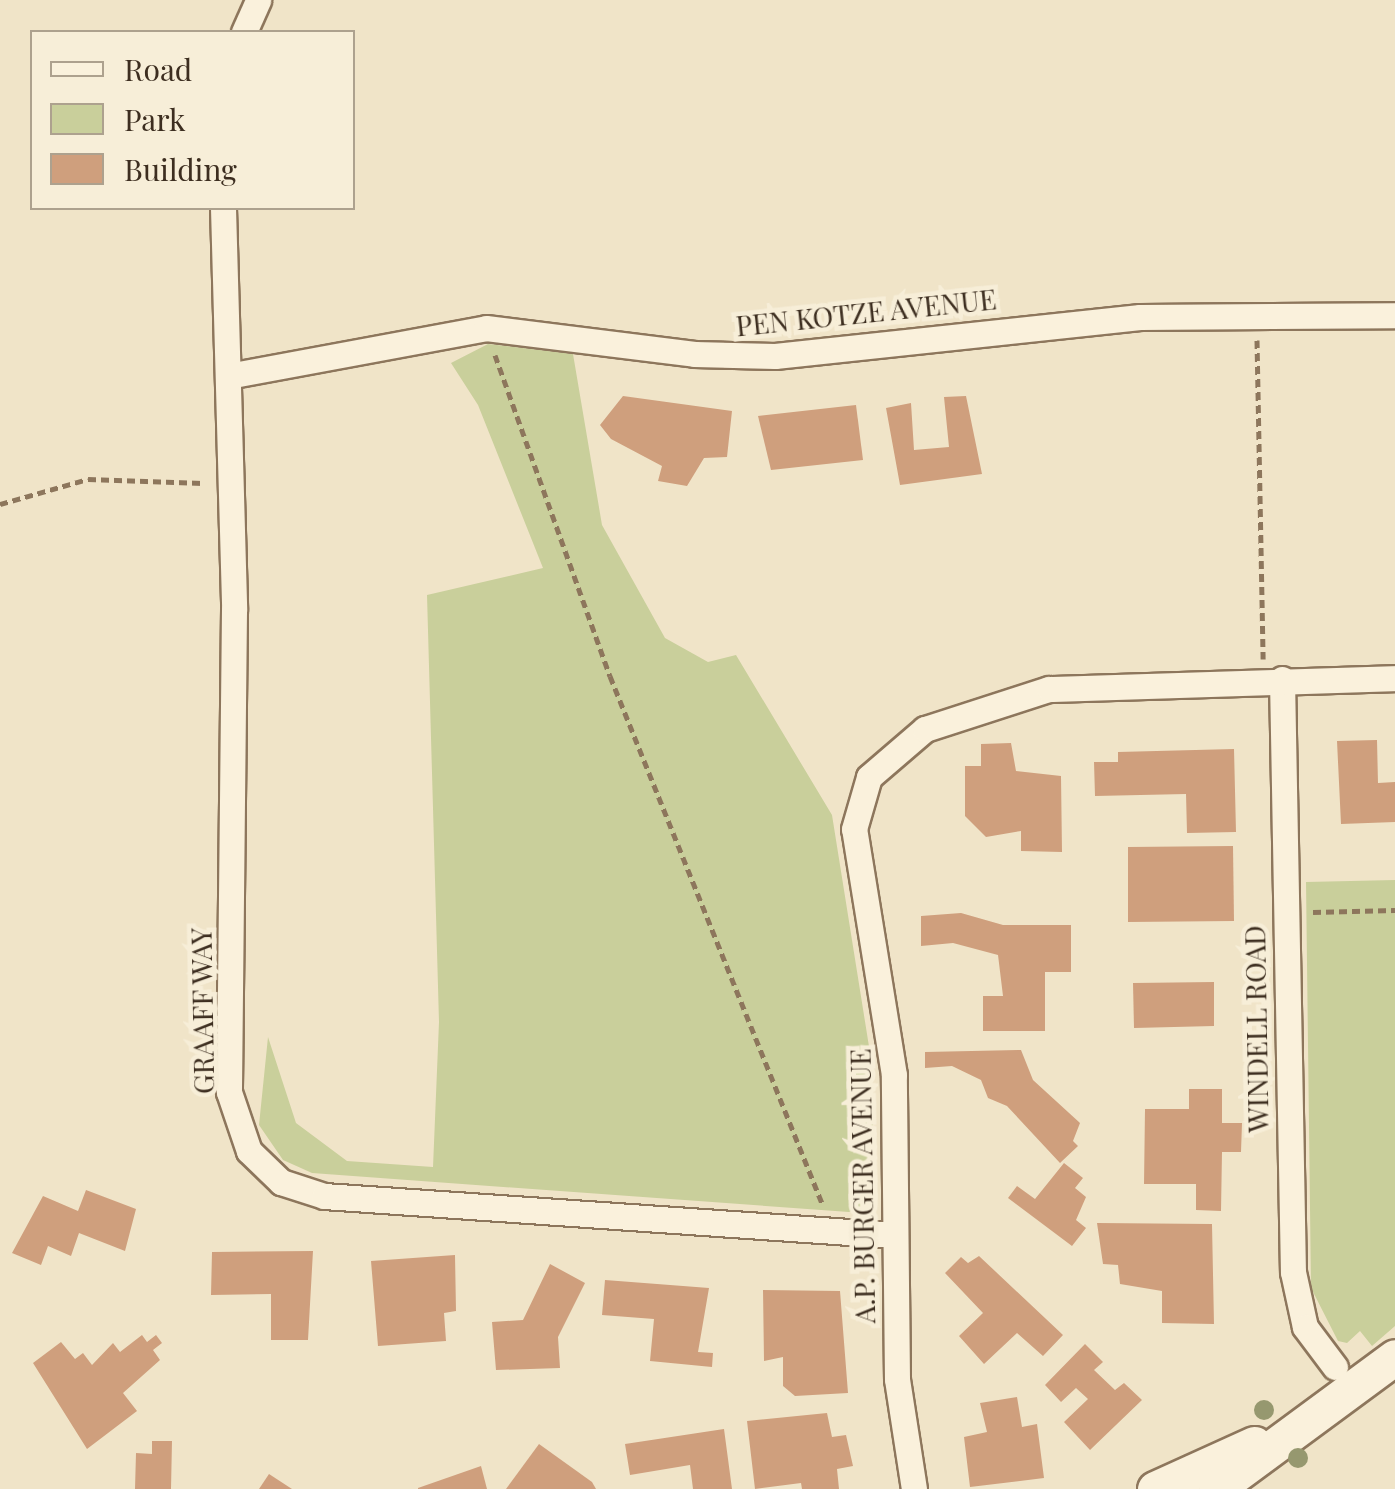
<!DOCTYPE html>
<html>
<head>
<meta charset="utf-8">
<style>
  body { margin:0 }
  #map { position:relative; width:1395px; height:1489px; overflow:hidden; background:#f0e4c8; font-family:"Playfair Display",serif }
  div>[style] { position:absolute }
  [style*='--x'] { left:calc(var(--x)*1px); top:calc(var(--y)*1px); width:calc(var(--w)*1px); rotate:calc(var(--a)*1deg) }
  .green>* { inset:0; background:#c9cf9b }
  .building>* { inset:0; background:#cf9f7d }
  .path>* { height:5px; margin-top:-2.5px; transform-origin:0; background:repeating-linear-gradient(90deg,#8d765c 0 8px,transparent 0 13px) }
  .roads { filter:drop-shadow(2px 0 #8d765c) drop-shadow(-2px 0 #8d765c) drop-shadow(0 2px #8d765c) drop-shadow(0 -2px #8d765c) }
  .street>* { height:25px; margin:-12.5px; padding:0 12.5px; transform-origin:12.5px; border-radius:12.5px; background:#faf1dc }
  .secondary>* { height:35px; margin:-17.5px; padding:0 17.5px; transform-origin:17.5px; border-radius:17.5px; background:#faf1dc }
  .trees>* { width:20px; height:20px; margin:-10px; border-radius:50%; background:#96986f }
  span { translate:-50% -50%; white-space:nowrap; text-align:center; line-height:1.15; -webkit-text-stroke:9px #f7eed8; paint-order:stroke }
  .street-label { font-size:28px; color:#3d2e20 }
  .legend { position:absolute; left:30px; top:30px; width:325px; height:180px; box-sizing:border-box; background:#f7eed8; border:2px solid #ada18e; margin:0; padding:12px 18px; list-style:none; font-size:30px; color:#3d2e20 }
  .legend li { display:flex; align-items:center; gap:20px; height:50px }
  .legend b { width:50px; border:2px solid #ada18e }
</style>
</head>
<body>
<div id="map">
  <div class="green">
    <div style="clip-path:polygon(488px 344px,573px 354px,602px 525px,665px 638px,708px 662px,736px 655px,832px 815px,871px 1059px,875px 1193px,868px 1204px,849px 1212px,312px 1173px,283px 1160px,259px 1125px,268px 1037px,296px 1123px,347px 1161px,433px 1167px,439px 1022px,427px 595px,543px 568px,478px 405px,451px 363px)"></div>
    <div style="clip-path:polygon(1395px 880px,1395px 1326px,1372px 1346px,1360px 1331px,1347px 1343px,1338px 1341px,1311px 1288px,1306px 882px)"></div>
  </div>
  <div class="building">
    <div style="clip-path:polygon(623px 396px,732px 411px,727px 457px,704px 458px,687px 486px,658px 481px,662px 466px,611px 439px,600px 425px)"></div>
    <div style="clip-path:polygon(966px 396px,982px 474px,900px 485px,886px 408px,911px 403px,914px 450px,949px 447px,944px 397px)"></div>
    <div style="clip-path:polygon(856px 405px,863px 460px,771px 470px,758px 416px)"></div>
    <div style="clip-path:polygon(1377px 740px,1378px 783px,1395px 782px,1395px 822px,1341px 824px,1337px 741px)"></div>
    <div style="clip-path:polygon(1011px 743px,1016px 771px,1061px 776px,1062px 852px,1021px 851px,1021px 831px,986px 837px,965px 816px,965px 766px,981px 766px,981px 744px)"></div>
    <div style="clip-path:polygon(1234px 749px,1236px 832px,1187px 833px,1186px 794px,1095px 796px,1094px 762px,1118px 762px,1118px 752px)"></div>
    <div style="clip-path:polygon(1233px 846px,1234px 921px,1128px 922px,1128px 847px)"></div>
    <div style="clip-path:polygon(961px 913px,1003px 925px,1071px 925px,1071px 972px,1045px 972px,1045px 1031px,983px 1031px,983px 996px,1003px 996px,998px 955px,953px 943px,921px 946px,921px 916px)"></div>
    <div style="clip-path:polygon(1214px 982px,1214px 1026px,1134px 1028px,1133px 983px)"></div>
    <div style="clip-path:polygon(1021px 1050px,1033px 1080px,1080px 1123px,1073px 1141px,1078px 1146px,1060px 1163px,1007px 1106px,988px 1098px,981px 1080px,952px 1066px,925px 1068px,925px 1052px)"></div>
    <div style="clip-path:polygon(1189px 1089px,1222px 1089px,1222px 1123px,1242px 1123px,1241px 1152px,1222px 1152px,1221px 1211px,1196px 1210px,1196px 1184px,1144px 1184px,1145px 1109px,1189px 1109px)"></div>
    <div style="clip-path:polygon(1064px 1163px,1083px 1178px,1075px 1188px,1086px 1197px,1076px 1220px,1086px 1228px,1072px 1246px,1008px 1198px,1017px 1186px,1035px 1199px)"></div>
    <div style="clip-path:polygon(86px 1190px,136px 1209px,125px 1251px,79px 1233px,71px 1256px,48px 1246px,41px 1265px,12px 1253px,43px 1196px,78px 1211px)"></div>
    <div style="clip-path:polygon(1097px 1223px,1212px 1224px,1214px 1324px,1162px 1323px,1162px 1291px,1120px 1284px,1118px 1265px,1103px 1264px)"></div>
    <div style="clip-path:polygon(313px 1251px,308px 1340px,271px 1340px,271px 1294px,211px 1295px,212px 1252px)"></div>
    <div style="clip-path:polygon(455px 1255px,456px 1311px,444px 1313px,446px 1341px,378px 1346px,371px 1261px)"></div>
    <div style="clip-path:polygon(979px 1256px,1063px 1335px,1043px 1356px,1017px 1333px,984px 1364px,959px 1336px,983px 1313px,945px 1273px,961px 1257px,968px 1263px)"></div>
    <div style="clip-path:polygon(550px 1264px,585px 1283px,558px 1337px,560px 1368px,496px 1370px,492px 1322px,523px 1320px)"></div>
    <div style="clip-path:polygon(605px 1280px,709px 1288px,698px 1352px,713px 1353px,712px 1367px,650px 1361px,654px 1319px,602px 1315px)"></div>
    <div style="clip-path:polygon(763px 1290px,840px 1291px,848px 1393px,795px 1396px,783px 1386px,783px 1357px,764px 1361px)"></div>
    <div style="clip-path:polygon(142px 1335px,147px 1342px,156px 1335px,162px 1343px,153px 1350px,160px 1360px,123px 1393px,137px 1411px,87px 1449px,33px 1363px,61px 1342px,75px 1359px,83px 1353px,92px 1365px,113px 1343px,120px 1352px)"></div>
    <div style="clip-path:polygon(1085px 1344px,1103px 1362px,1094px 1370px,1115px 1390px,1124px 1383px,1142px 1400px,1090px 1450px,1064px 1422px,1088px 1399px,1076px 1388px,1061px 1402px,1045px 1385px)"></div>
    <div style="clip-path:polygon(1017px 1397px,1022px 1427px,1037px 1424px,1044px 1478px,970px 1487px,964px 1437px,987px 1432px,980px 1403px)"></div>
    <div style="clip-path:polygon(827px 1413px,832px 1437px,846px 1435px,853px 1466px,837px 1469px,839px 1489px,802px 1489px,801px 1483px,755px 1489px,747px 1421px)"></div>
    <div style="clip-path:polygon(724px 1429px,732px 1489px,693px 1489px,690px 1465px,630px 1475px,625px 1444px)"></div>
    <div style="clip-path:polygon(152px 1441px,172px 1441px,171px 1489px,135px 1489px,136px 1453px,152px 1454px)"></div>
    <div style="clip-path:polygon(539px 1444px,592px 1482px,596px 1489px,506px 1489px)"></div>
    <div style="clip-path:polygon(481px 1466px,487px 1489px,418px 1489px,418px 1488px)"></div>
    <div style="clip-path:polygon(269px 1474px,292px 1489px,259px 1489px)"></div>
  </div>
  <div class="path">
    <div style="--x:1257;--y:340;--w:319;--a:88.9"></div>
    <div style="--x:495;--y:355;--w:341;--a:70.3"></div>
    <div style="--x:610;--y:676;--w:568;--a:68.09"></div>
    <div style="--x:0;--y:504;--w:91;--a:-15.9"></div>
    <div style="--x:88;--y:479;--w:115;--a:2"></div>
    <div style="--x:1313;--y:912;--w:82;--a:-1.4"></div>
  </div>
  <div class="roads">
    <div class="street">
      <div style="--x:244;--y:32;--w:35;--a:-66"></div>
      <div style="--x:223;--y:208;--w:402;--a:88.4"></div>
      <div style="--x:234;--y:610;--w:482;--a:90.6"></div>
      <div style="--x:229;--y:1092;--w:62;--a:71.3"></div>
      <div style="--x:249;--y:1151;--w:45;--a:44.1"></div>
      <div style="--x:281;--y:1182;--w:45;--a:18"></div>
      <div style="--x:324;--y:1196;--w:570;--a:3.92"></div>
      <div style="--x:228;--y:376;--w:262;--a:-10.5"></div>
      <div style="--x:486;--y:328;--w:210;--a:7.1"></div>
      <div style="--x:694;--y:354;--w:81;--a:1.4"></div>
      <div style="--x:775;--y:356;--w:367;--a:-6.1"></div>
      <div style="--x:1140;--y:317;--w:255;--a:-0.4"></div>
      <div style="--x:1282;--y:679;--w:593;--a:88.94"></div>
      <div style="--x:1293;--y:1272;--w:56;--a:77.7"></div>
      <div style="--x:1305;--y:1327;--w:50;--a:53.1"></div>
      <div style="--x:914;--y:1489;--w:111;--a:-98.8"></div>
      <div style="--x:897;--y:1379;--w:304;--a:-90.6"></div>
      <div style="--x:894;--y:1075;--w:249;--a:-99.2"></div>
      <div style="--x:854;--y:829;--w:54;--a:-73.9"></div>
      <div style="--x:869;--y:777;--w:74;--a:-40.6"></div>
      <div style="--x:925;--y:729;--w:130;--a:-17.9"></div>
      <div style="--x:1049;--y:689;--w:346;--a:-1.8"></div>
    </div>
    <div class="secondary">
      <div style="--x:1155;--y:1489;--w:109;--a:-24.4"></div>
      <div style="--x:1216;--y:1489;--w:222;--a:-36.4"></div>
    </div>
  </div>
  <div class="trees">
    <div style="left:1264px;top:1410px"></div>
    <div style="left:1298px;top:1458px"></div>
  </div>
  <div class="street-label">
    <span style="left:866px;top:312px;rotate:-6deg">PEN KOTZE AVENUE</span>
    <span style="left:202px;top:1011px;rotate:-91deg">GRAAFF WAY</span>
    <span style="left:1256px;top:1029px;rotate:-91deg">WINDELL ROAD</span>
    <span style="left:862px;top:1186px;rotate:-91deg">A.P. BURGER AVENUE</span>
  </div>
  <ul class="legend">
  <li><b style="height:12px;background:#faf1dc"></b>Road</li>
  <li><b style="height:28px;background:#c9cf9b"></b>Park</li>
  <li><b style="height:28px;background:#cf9f7d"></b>Building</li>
  </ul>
</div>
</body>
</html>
